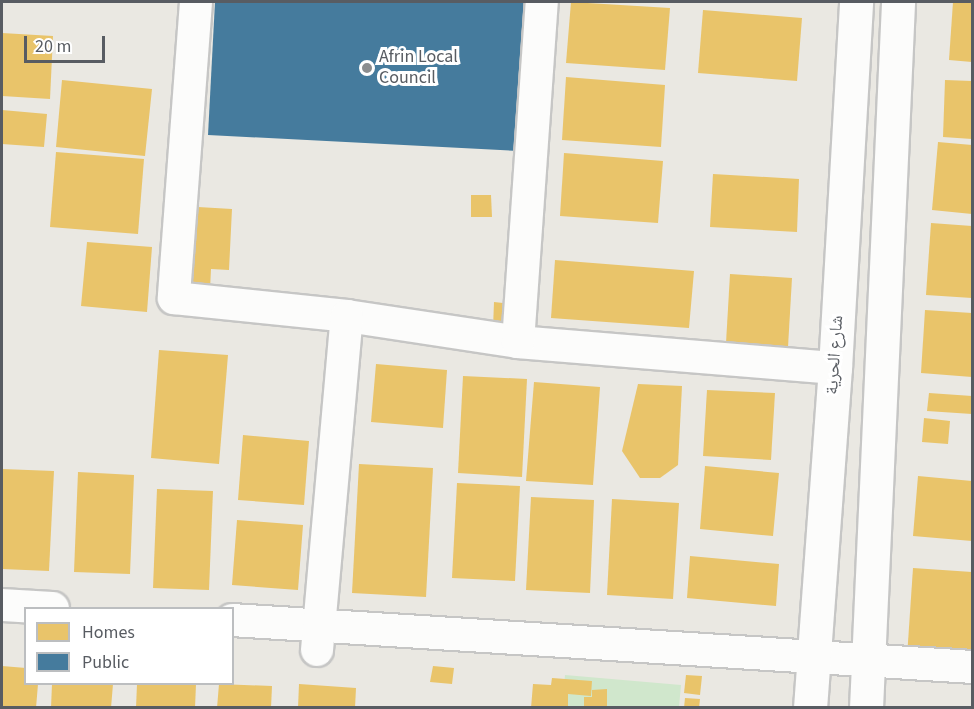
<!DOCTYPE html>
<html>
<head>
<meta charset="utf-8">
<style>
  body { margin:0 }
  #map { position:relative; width:974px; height:709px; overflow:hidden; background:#eae8e2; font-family:"Source Sans 3","Noto Naskh Arabic",sans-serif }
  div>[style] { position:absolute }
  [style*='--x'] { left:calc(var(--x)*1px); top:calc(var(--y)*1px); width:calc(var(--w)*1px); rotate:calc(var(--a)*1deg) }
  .green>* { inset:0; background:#d0e7cc }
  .homes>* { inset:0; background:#e9c46a }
  .public>* { inset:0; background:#457b9d }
  .roads { filter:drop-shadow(2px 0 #c6c6c5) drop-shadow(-2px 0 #c6c6c5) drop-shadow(0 2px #c6c6c5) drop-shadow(0 -2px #c6c6c5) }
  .street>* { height:32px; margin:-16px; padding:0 16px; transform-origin:16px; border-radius:16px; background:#fcfcfb }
  .secondary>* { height:33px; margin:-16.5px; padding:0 16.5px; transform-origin:16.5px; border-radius:16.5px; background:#fcfcfb }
  .dots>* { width:16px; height:16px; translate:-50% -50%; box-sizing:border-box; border:3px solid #fff; border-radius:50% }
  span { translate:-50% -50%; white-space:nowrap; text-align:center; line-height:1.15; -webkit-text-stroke:6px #fff; paint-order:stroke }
  .poi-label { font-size:18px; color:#585c62 }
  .left { translate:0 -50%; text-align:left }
  .street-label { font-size:18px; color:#585c62 }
  .frame { position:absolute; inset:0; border:3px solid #585c62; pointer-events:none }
  .legend { position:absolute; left:24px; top:607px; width:210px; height:78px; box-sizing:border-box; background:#fff; border:2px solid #bcbec0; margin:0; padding:8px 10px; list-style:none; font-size:18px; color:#585c62 }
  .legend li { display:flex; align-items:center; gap:12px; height:30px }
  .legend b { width:30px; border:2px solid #bcbec0 }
  .scale { position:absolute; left:24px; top:36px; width:81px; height:27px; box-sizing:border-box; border:3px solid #585c62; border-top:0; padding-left:8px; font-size:18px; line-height:21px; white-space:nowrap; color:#585c62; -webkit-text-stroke:4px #fff; paint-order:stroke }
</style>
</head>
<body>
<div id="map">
  <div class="green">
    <div style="clip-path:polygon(565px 675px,681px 685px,679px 707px,562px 708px)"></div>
  </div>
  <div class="homes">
    <div style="clip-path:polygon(425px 2px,500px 2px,491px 109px,470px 107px,469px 124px,319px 113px,320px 102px,305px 101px,308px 66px,420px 74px)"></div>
    <div style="clip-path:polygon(571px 2px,670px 8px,665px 70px,566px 63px)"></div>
    <div style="clip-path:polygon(953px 2px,972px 2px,972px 62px,949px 60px)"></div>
    <div style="clip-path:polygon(703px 10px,802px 18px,797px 81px,698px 73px)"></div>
    <div style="clip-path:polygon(2px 33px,53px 36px,50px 99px,2px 96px)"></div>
    <div style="clip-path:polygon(229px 66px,302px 72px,299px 105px,226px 99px)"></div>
    <div style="clip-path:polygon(566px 77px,665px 85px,661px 147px,562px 140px)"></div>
    <div style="clip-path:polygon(62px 80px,152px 89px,145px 156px,56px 147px)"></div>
    <div style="clip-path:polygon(945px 80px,972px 81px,972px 139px,943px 137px)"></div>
    <div style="clip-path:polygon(2px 110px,47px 114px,44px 147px,2px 144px)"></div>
    <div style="clip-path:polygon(938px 142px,972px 145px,972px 214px,932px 210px)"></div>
    <div style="clip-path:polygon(56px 152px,144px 159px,138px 234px,50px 227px)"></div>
    <div style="clip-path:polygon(564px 153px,663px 161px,658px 223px,560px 216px)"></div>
    <div style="clip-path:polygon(713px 174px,799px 179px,797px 232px,710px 227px)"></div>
    <div style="clip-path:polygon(187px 188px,199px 189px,198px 207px,232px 209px,229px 270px,211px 269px,210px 290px,191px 290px,194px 221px)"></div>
    <div style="clip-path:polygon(471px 195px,491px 195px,492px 217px,471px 217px)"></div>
    <div style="clip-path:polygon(931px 223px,972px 226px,972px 298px,926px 295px)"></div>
    <div style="clip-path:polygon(87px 242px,152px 247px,147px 312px,81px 306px)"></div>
    <div style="clip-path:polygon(555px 260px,694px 271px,689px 328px,551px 318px)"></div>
    <div style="clip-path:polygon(730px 274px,792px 278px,788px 347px,726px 343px)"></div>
    <div style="clip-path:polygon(494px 302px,513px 304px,511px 329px,493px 328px)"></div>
    <div style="clip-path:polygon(925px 310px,972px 313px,972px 377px,921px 373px)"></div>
    <div style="clip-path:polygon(159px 350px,228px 355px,219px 464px,151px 458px)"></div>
    <div style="clip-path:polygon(376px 364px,447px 370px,443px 428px,371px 422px)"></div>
    <div style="clip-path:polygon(463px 376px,527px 379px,522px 477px,458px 473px)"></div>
    <div style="clip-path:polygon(534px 382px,600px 387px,593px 485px,526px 481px)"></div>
    <div style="clip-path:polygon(638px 384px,682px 386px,678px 465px,660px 478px,640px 478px,622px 451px)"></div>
    <div style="clip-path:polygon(707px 390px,775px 393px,771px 460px,703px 456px)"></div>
    <div style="clip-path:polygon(929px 393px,972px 396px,972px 414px,927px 411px)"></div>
    <div style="clip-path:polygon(924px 418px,950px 421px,948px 444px,922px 442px)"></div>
    <div style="clip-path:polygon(243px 435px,309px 441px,304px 505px,238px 500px)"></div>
    <div style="clip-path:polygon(359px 464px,433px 468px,426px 597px,352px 593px)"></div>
    <div style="clip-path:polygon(705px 466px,779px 473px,773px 536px,700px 529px)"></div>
    <div style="clip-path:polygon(2px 469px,54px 471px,49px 571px,2px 569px)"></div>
    <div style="clip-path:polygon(78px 472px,134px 475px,130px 574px,74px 572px)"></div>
    <div style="clip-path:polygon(918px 476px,972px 481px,972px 541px,913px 536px)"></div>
    <div style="clip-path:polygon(457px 483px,520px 486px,515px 581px,452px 578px)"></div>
    <div style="clip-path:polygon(157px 489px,213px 491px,209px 590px,153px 588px)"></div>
    <div style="clip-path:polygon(531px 497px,594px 500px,590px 593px,526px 590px)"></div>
    <div style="clip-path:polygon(612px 499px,679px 503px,673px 599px,607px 595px)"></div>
    <div style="clip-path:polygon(237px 520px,303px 525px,298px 590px,232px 585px)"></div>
    <div style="clip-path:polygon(690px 556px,779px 564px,776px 606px,687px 598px)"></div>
    <div style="clip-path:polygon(913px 568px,972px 572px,972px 661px,907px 657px)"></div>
    <div style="clip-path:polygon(2px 666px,26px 668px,26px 684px,38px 684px,36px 708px,2px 708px)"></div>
    <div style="clip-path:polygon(433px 666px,454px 668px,452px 684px,430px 682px)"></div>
    <div style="clip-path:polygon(686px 675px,702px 676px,700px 695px,684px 693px)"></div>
    <div style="clip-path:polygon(552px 678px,592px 681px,591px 696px,568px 694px,568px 708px,531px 708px,533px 684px,551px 685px)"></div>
    <div style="clip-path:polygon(52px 684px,113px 684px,111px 708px,51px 708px)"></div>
    <div style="clip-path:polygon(137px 684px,196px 684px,195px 708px,136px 708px)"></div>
    <div style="clip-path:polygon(219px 684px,272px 686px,271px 708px,217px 708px)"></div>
    <div style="clip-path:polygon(299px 684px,356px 688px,355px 708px,298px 708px)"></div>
    <div style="clip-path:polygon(607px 689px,607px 706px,584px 706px,584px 697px,592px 697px,592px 690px)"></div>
    <div style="clip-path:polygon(685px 698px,700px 699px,699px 708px,684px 708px)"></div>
  </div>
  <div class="public">
    <div style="clip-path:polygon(215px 2px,527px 2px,519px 151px,208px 135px)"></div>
  </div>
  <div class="roads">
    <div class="street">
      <div style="--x:196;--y:2;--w:297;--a:94.3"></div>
      <div style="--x:174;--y:298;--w:174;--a:5.9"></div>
      <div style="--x:347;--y:316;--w:173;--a:8.6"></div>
      <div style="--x:518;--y:342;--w:318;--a:4.7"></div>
      <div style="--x:518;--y:342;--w:341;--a:-86"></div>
      <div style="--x:2;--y:605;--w:51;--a:3.4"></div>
      <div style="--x:232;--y:620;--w:741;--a:3.63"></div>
      <div style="--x:317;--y:650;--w:335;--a:-84.9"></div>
    </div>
    <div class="secondary">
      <div style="--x:810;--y:708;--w:341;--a:-85.8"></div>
      <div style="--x:835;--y:368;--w:367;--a:-86.7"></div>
      <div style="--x:866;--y:708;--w:707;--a:-87.4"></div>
    </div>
  </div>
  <div class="dots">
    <div style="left:367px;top:68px;background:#8b8d8f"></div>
  </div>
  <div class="poi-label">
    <span class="left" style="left:379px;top:68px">Afrin Local<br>Council</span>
  </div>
  <div class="street-label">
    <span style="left:835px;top:355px;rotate:-86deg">شارع الحرية</span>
  </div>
  <div class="frame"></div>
  <ul class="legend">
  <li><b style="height:16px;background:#e9c46a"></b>Homes</li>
  <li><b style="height:16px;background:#457b9d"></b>Public</li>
  </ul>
  <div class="scale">20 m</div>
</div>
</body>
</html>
